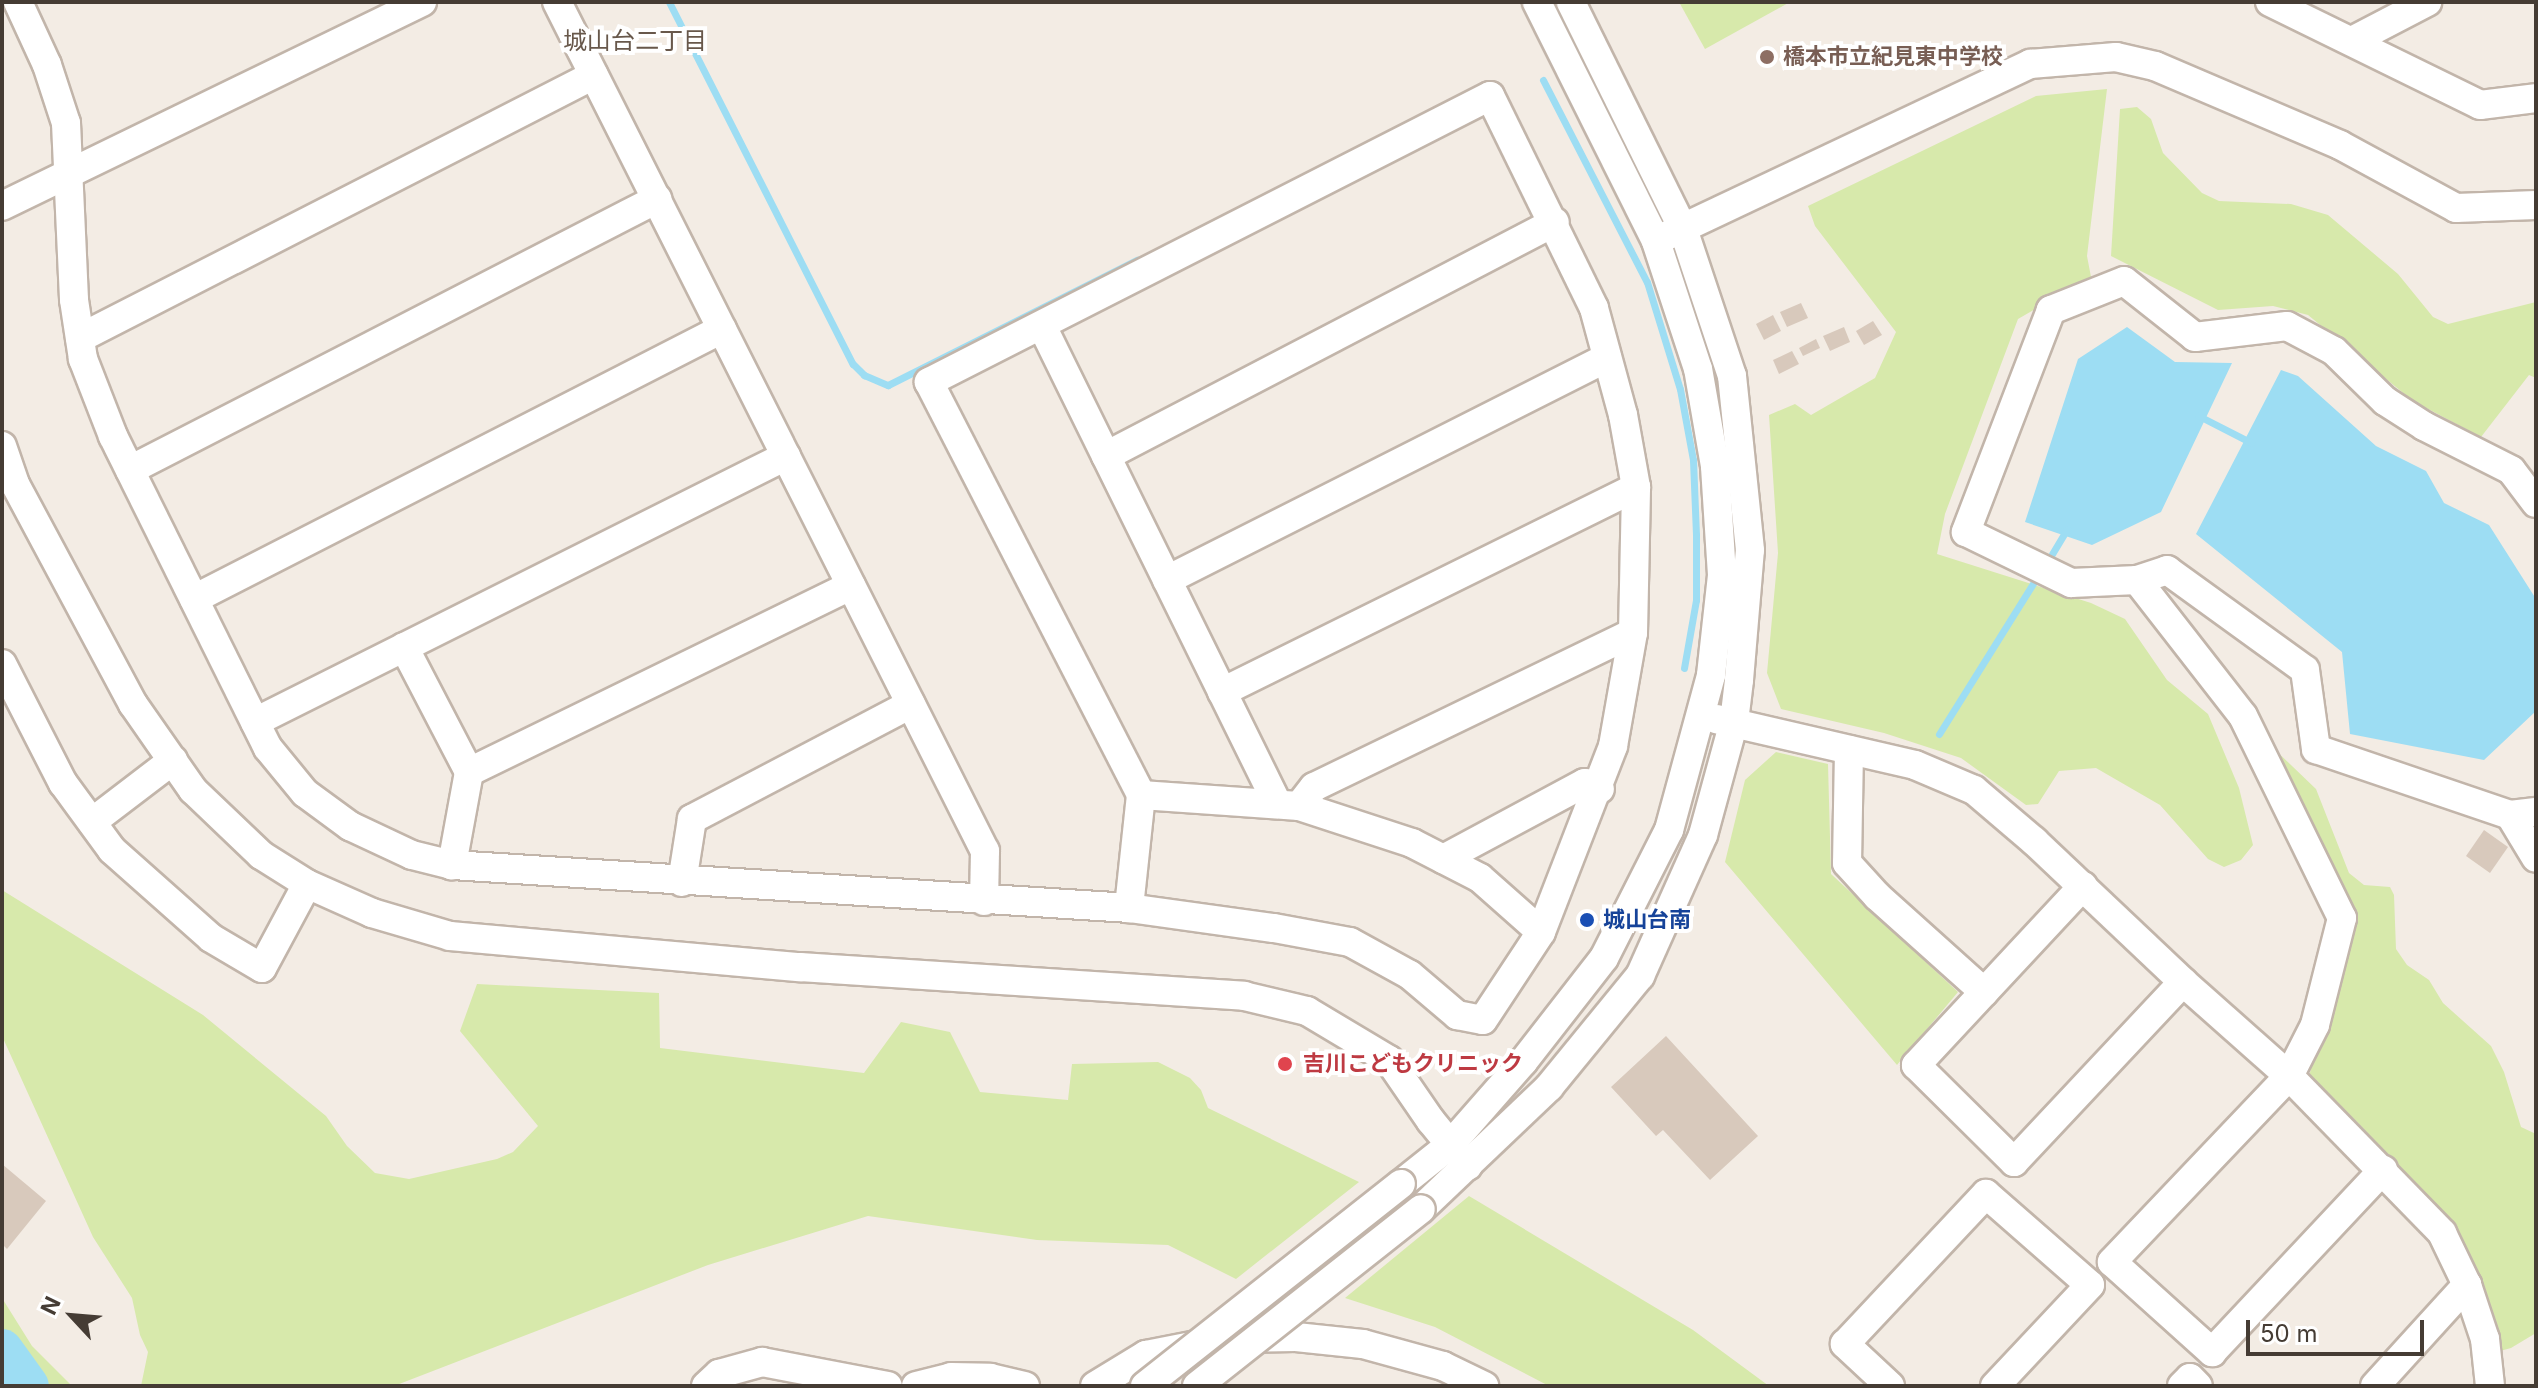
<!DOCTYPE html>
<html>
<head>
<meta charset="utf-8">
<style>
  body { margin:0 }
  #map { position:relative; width:2538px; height:1388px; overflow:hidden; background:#f3ece4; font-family:Inter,"Noto Sans JP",sans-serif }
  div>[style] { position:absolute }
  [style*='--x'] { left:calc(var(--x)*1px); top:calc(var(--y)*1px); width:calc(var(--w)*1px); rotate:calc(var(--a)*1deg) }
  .green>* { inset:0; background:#d7e9ab }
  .water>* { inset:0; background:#9dddf3 }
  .stream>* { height:7px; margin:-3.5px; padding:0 3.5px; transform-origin:3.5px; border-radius:3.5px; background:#9dddf3 }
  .river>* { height:42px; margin:-21px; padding:0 21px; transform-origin:21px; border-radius:21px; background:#9dddf3 }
  .building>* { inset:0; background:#d8c9bc }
  .roads { filter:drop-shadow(2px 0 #c2b5aa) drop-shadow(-2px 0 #c2b5aa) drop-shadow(0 2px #c2b5aa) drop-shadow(0 -2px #c2b5aa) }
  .minor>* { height:28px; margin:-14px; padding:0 14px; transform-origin:14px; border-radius:14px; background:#fff }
  .bridges { filter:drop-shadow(2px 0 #c2b5aa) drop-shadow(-2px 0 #c2b5aa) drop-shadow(0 2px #c2b5aa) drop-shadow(0 -2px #c2b5aa) }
  .minor-bridge>* { height:28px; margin:-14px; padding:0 14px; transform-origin:14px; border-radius:14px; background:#fff }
  .dots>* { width:22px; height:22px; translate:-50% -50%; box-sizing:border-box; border:4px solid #fff; border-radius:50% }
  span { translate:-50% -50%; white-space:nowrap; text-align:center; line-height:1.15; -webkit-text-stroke:8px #fff; paint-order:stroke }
  .education-label { font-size:22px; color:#785e54; font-weight:700 }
  .left { translate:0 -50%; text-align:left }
  .transit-label { font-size:22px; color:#164399; font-weight:700 }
  .health-label { font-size:22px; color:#be3a42; font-weight:700 }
  .neighbourhood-label { font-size:24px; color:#68584b }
  .frame { position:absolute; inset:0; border:4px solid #453c34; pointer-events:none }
  .north { position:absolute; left:32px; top:1276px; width:80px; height:80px; -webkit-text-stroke:6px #fff; paint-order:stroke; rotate:296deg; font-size:22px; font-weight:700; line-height:32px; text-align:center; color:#453c34 }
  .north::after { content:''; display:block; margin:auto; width:28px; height:36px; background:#453c34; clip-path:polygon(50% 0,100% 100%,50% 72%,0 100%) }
  .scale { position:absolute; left:2246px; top:1320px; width:178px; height:36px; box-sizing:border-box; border:4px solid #453c34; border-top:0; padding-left:10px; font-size:24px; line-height:28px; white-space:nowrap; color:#453c34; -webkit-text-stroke:6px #fff; paint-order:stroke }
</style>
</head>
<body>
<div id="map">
  <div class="green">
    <div style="clip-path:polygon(1679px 2px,1790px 2px,1705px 49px)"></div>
    <div style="clip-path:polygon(2107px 89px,2087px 256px,2091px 277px,2018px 319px,1945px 514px,1937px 554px,2091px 603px,2125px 619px,2167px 680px,2208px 714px,2239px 788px,2253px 845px,2241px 860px,2224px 867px,2208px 859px,2160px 805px,2096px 768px,2059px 771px,2038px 804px,2026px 805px,1961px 758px,1884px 733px,1781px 709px,1767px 673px,1778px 553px,1769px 415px,1795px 404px,1811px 415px,1875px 378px,1896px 332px,1815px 226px,1808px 206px,2036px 96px)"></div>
    <div style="clip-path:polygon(2137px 107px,2151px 119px,2163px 153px,2202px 193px,2219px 201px,2291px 204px,2328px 215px,2398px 274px,2433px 317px,2448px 324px,2536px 302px,2536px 378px,2529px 375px,2481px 437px,2413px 401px,2308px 315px,2273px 306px,2218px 310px,2111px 256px,2120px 109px)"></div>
    <div style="clip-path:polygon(2267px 742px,2316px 789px,2349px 873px,2364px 885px,2390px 887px,2394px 895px,2396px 949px,2407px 965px,2429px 980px,2443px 1003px,2491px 1046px,2504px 1072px,2521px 1127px,2536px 1134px,2536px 1333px,2511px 1348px,2500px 1351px,2500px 1333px,2476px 1266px,2435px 1205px,2358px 1123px,2309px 1078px,2322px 1012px,2350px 919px)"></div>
    <div style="clip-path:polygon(1776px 752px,1828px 764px,1831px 874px,1958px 992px,1897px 1065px,1725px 862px,1745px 780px)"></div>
    <div style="clip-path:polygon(2px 890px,203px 1015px,326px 1116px,347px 1146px,375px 1173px,409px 1179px,497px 1159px,513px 1152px,538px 1126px,460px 1031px,477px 984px,659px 993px,660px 1048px,864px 1073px,901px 1022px,950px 1032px,980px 1092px,1068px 1100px,1072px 1064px,1158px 1062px,1190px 1078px,1201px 1090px,1208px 1108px,1359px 1182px,1236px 1279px,1168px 1245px,1037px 1240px,868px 1216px,708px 1265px,394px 1386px,141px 1386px,148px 1352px,140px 1335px,132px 1298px,93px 1237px,2px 1036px)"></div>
    <div style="clip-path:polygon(1469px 1196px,1693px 1330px,1769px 1386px,1549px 1386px,1435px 1327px,1345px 1298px)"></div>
    <div style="clip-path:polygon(2px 1298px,32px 1346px,72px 1386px,2px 1386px)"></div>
  </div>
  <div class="water">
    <div style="clip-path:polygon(2127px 327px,2175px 362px,2232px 363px,2161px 512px,2092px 545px,2025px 522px,2078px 359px)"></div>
    <div style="clip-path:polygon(2281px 370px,2298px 376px,2376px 446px,2426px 471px,2444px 503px,2489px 525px,2536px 599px,2536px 711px,2484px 760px,2350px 734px,2342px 652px,2196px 534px)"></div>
  </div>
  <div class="stream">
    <div style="--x:669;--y:2;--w:406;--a:63.1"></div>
    <div style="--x:853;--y:364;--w:16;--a:45"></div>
    <div style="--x:864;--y:375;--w:26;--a:23"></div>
    <div style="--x:888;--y:385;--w:279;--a:-26.7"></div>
    <div style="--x:1543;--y:80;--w:227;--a:62.8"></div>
    <div style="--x:1647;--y:282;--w:112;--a:72.9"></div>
    <div style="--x:1680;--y:389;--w:72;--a:79.6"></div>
    <div style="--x:1693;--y:460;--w:75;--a:87.7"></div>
    <div style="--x:1696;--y:535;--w:65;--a:90"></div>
    <div style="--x:1696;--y:600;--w:69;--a:100"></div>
    <div style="--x:2199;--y:416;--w:59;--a:27"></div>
    <div style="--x:2052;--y:554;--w:29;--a:-59"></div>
    <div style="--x:1939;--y:734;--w:179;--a:-58"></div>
  </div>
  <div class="river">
    <div style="--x:2;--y:1350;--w:44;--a:54.2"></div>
  </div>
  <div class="building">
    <div style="clip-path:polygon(1801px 303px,1808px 318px,1787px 327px,1780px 312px)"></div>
    <div style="clip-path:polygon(1773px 315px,1781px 331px,1764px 340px,1756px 324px)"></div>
    <div style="clip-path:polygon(1873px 321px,1882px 335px,1864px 345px,1856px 331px)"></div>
    <div style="clip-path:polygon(1844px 327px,1850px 342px,1830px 351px,1823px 336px)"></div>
    <div style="clip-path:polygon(1816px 339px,1820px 348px,1803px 356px,1799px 348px)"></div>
    <div style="clip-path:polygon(1792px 351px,1799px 364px,1779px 374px,1773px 360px)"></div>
    <div style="clip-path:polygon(2484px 830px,2508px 847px,2490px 873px,2466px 856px)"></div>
    <div style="clip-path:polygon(1666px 1036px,1758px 1136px,1710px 1180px,1663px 1130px,1656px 1136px,1611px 1087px)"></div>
    <div style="clip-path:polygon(2px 1164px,46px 1201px,7px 1249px,2px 1244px)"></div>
  </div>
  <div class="roads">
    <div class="minor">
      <div style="--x:18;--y:2;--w:69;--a:65.3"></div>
      <div style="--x:47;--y:65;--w:61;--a:71.9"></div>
      <div style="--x:66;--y:123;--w:177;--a:87.4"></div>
      <div style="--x:74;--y:300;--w:60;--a:81.3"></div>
      <div style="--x:83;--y:359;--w:83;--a:68.7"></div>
      <div style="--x:113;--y:436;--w:348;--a:63.6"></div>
      <div style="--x:268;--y:748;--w:58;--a:50.6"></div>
      <div style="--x:305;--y:793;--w:56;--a:36.3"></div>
      <div style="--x:350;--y:826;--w:68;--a:25.1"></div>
      <div style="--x:412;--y:855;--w:41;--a:14"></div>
      <div style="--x:452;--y:865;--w:678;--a:3.63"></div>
      <div style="--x:1129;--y:908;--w:146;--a:7.9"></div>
      <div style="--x:1274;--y:928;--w:77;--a:10.4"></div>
      <div style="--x:1350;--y:942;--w:68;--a:28.8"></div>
      <div style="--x:1410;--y:975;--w:62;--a:40.4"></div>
      <div style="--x:1457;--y:1015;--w:26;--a:11"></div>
      <div style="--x:1483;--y:1020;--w:105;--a:-56.6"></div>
      <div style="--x:1541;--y:932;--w:199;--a:-68.8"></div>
      <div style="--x:1613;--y:746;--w:115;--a:-80"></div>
      <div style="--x:1633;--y:633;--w:146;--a:-88.8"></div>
      <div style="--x:1636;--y:487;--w:73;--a:-100.2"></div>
      <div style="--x:1623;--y:415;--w:111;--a:-105.2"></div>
      <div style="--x:1594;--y:308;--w:236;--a:-116.1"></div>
      <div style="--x:1490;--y:96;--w:630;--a:152.99"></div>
      <div style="--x:929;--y:382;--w:464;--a:62.8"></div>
      <div style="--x:1141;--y:795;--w:114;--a:96.1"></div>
      <div style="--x:557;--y:2;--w:951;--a:63.25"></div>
      <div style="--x:985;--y:851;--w:50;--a:91.1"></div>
      <div style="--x:2270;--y:2;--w:234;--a:26.1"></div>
      <div style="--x:2480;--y:105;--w:56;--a:-7.1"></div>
      <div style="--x:2352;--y:41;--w:85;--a:-27.5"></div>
      <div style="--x:2;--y:206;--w:467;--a:-25.9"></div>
      <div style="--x:1666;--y:236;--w:403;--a:-25.3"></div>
      <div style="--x:2030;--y:64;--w:86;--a:-4.7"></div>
      <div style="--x:2116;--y:57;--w:40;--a:13"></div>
      <div style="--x:2155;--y:66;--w:201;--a:23.1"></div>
      <div style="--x:2340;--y:145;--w:132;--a:28.5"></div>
      <div style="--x:2456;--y:208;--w:80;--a:-2.1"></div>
      <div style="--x:1042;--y:326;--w:532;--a:63.77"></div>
      <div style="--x:80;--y:338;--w:577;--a:-27.1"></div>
      <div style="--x:2;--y:446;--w:40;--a:71.1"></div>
      <div style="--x:15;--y:484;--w:250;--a:61.8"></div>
      <div style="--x:133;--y:704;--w:105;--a:55.1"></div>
      <div style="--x:193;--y:790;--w:94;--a:43.7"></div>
      <div style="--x:261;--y:855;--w:54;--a:32.2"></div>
      <div style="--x:307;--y:884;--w:71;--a:24"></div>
      <div style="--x:372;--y:913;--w:81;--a:16.4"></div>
      <div style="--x:450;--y:936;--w:351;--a:5.1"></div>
      <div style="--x:800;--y:967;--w:445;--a:3.7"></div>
      <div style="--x:1244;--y:996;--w:65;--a:13.4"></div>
      <div style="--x:1307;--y:1011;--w:96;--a:30.9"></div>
      <div style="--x:1389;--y:1060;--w:74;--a:55.5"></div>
      <div style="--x:1431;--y:1121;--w:58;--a:50.6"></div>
      <div style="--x:1106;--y:456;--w:506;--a:-27.53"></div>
      <div style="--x:130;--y:470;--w:593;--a:-27.21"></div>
      <div style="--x:2536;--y:503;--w:41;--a:-127.1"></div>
      <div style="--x:2511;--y:470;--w:97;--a:-153.2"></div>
      <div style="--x:2424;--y:426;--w:46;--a:-147.3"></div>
      <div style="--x:2385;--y:401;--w:71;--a:-135.6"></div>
      <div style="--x:2334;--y:351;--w:53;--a:-152"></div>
      <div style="--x:2287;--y:326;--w:93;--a:173.2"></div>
      <div style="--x:2195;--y:337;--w:90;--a:-141.7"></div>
      <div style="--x:2124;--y:281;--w:79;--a:158.3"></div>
      <div style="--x:2051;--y:310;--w:238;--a:111"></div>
      <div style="--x:1966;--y:532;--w:117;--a:25.9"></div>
      <div style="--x:2071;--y:583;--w:66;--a:-2.6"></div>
      <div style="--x:2137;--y:580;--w:32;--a:-18"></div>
      <div style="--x:2167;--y:570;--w:170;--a:35.9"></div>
      <div style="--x:2305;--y:670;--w:80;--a:82.1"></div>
      <div style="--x:2316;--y:749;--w:205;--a:18.8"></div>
      <div style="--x:2510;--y:815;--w:26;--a:-7"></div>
      <div style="--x:1167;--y:580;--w:493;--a:-26.8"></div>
      <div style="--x:2137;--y:580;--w:172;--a:52.1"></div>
      <div style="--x:2243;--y:716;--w:225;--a:63.9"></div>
      <div style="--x:2342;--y:918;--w:110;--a:104.2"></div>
      <div style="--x:2315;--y:1025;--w:57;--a:117"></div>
      <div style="--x:2289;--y:1076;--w:257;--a:133.6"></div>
      <div style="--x:2112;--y:1262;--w:135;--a:42"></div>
      <div style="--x:2212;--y:1352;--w:250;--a:-46.8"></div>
      <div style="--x:194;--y:599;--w:593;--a:-27.08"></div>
      <div style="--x:404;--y:647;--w:141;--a:62.5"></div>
      <div style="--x:469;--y:772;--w:95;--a:100.4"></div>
      <div style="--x:2;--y:664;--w:134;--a:62.9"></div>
      <div style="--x:63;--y:783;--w:83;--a:53.8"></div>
      <div style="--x:112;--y:850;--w:132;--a:41.6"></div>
      <div style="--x:211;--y:938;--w:59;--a:30.5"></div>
      <div style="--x:262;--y:968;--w:95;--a:-61.8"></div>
      <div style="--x:1222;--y:692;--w:462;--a:-26.3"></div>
      <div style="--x:1716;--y:719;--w:204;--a:13"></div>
      <div style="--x:1915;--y:765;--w:64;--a:23"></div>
      <div style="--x:1974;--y:790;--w:79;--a:40.4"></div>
      <div style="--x:2034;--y:841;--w:205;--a:43.4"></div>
      <div style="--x:2183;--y:982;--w:142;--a:41.6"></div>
      <div style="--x:2289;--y:1076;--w:219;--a:45.7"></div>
      <div style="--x:2442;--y:1233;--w:58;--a:64.3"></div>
      <div style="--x:2467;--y:1285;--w:57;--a:71.6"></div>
      <div style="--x:2485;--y:1339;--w:47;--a:83.9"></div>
      <div style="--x:255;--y:722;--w:594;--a:-26.61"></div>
      <div style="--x:1849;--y:750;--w:113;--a:91"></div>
      <div style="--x:1847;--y:863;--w:45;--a:47.7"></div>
      <div style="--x:1877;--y:896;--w:144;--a:41.9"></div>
      <div style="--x:469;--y:772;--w:425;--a:-26"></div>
      <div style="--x:1141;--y:795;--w:158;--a:4"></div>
      <div style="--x:1299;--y:806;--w:119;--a:18.1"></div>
      <div style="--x:1412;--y:843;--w:76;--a:27.2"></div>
      <div style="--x:1480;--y:878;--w:81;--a:41.5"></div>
      <div style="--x:1299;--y:806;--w:24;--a:-52"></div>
      <div style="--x:1314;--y:787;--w:354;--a:-25.8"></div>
      <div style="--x:2510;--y:815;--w:50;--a:58.8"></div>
      <div style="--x:92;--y:822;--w:102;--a:-37.4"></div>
      <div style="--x:1443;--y:859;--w:161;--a:-28.2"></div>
      <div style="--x:1585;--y:783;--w:16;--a:22"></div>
      <div style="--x:682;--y:882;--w:64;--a:-81"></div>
      <div style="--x:692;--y:819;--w:247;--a:-27.7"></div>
      <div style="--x:2083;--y:886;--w:245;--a:133"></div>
      <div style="--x:1916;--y:1065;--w:138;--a:44.7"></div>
      <div style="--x:2014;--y:1162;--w:247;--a:-46.8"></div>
      <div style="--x:1401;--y:1184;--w:63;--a:-38.5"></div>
      <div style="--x:1450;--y:1145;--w:111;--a:-48.7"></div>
      <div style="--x:1523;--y:1062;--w:132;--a:-52.1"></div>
      <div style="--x:1604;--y:958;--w:144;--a:-63.1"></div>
      <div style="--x:1669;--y:830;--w:161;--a:-74.8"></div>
      <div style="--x:1711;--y:675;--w:101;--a:-83.7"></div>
      <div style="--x:1722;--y:575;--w:109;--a:-93.7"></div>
      <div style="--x:1715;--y:466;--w:98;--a:-99.9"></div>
      <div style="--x:1698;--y:369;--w:135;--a:-108.2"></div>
      <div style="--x:1656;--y:241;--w:267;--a:-116.5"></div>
      <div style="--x:1421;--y:1209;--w:177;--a:-43.6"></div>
      <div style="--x:1549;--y:1087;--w:144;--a:-50.7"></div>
      <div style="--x:1640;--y:976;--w:154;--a:-65.9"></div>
      <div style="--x:1703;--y:835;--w:117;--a:-74.7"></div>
      <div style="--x:1734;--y:722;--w:42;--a:-83.2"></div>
      <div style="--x:1739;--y:680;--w:130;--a:-85.2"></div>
      <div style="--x:1750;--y:550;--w:175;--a:-95.9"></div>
      <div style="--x:1732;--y:376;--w:155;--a:-108.4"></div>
      <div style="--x:1683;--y:229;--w:253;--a:-116.3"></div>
      <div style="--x:706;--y:1386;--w:18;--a:-43"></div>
      <div style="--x:719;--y:1374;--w:45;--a:-15.6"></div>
      <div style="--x:762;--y:1362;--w:128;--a:10.8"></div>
      <div style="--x:916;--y:1386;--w:36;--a:-14"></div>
      <div style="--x:951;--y:1377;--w:39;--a:1"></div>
      <div style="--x:990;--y:1378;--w:36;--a:13"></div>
      <div style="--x:1095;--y:1386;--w:60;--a:-31.3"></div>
      <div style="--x:1146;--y:1355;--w:89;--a:-11.1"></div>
      <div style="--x:1233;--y:1338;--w:63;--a:-0.9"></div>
      <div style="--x:1296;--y:1337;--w:67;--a:6"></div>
      <div style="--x:1363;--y:1344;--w:83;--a:15.4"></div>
      <div style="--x:1443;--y:1366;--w:46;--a:26"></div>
      <div style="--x:1890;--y:1386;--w:62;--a:-137"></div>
      <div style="--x:1845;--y:1344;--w:206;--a:-46.8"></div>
      <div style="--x:1986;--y:1194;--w:138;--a:41.2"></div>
      <div style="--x:2090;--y:1285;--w:139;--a:133.2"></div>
      <div style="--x:2182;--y:1386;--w:11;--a:-45"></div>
      <div style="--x:2190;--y:1378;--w:11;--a:45"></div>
      <div style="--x:2375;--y:1386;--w:137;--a:-47.7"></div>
    </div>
  </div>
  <div class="bridges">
    <div class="minor-bridge">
      <div style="--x:1145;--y:1386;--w:326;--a:-38.3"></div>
      <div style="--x:1197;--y:1386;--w:285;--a:-38.3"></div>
    </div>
  </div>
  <div class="dots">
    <div style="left:1767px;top:57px;background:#8d6e63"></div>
    <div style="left:1587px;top:920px;background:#1a4fb4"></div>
    <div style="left:1285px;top:1064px;background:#e0444e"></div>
  </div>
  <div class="education-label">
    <span class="left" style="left:1783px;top:57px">橋本市立紀見東中学校</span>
  </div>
  <div class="transit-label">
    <span class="left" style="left:1603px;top:920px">城山台南</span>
  </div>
  <div class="health-label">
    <span class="left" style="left:1303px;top:1064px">吉川こどもクリニック</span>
  </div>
  <div class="neighbourhood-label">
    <span style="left:635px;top:41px">城山台二丁目</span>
  </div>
  <div class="frame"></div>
  <div class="north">N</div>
  <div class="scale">50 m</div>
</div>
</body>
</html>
